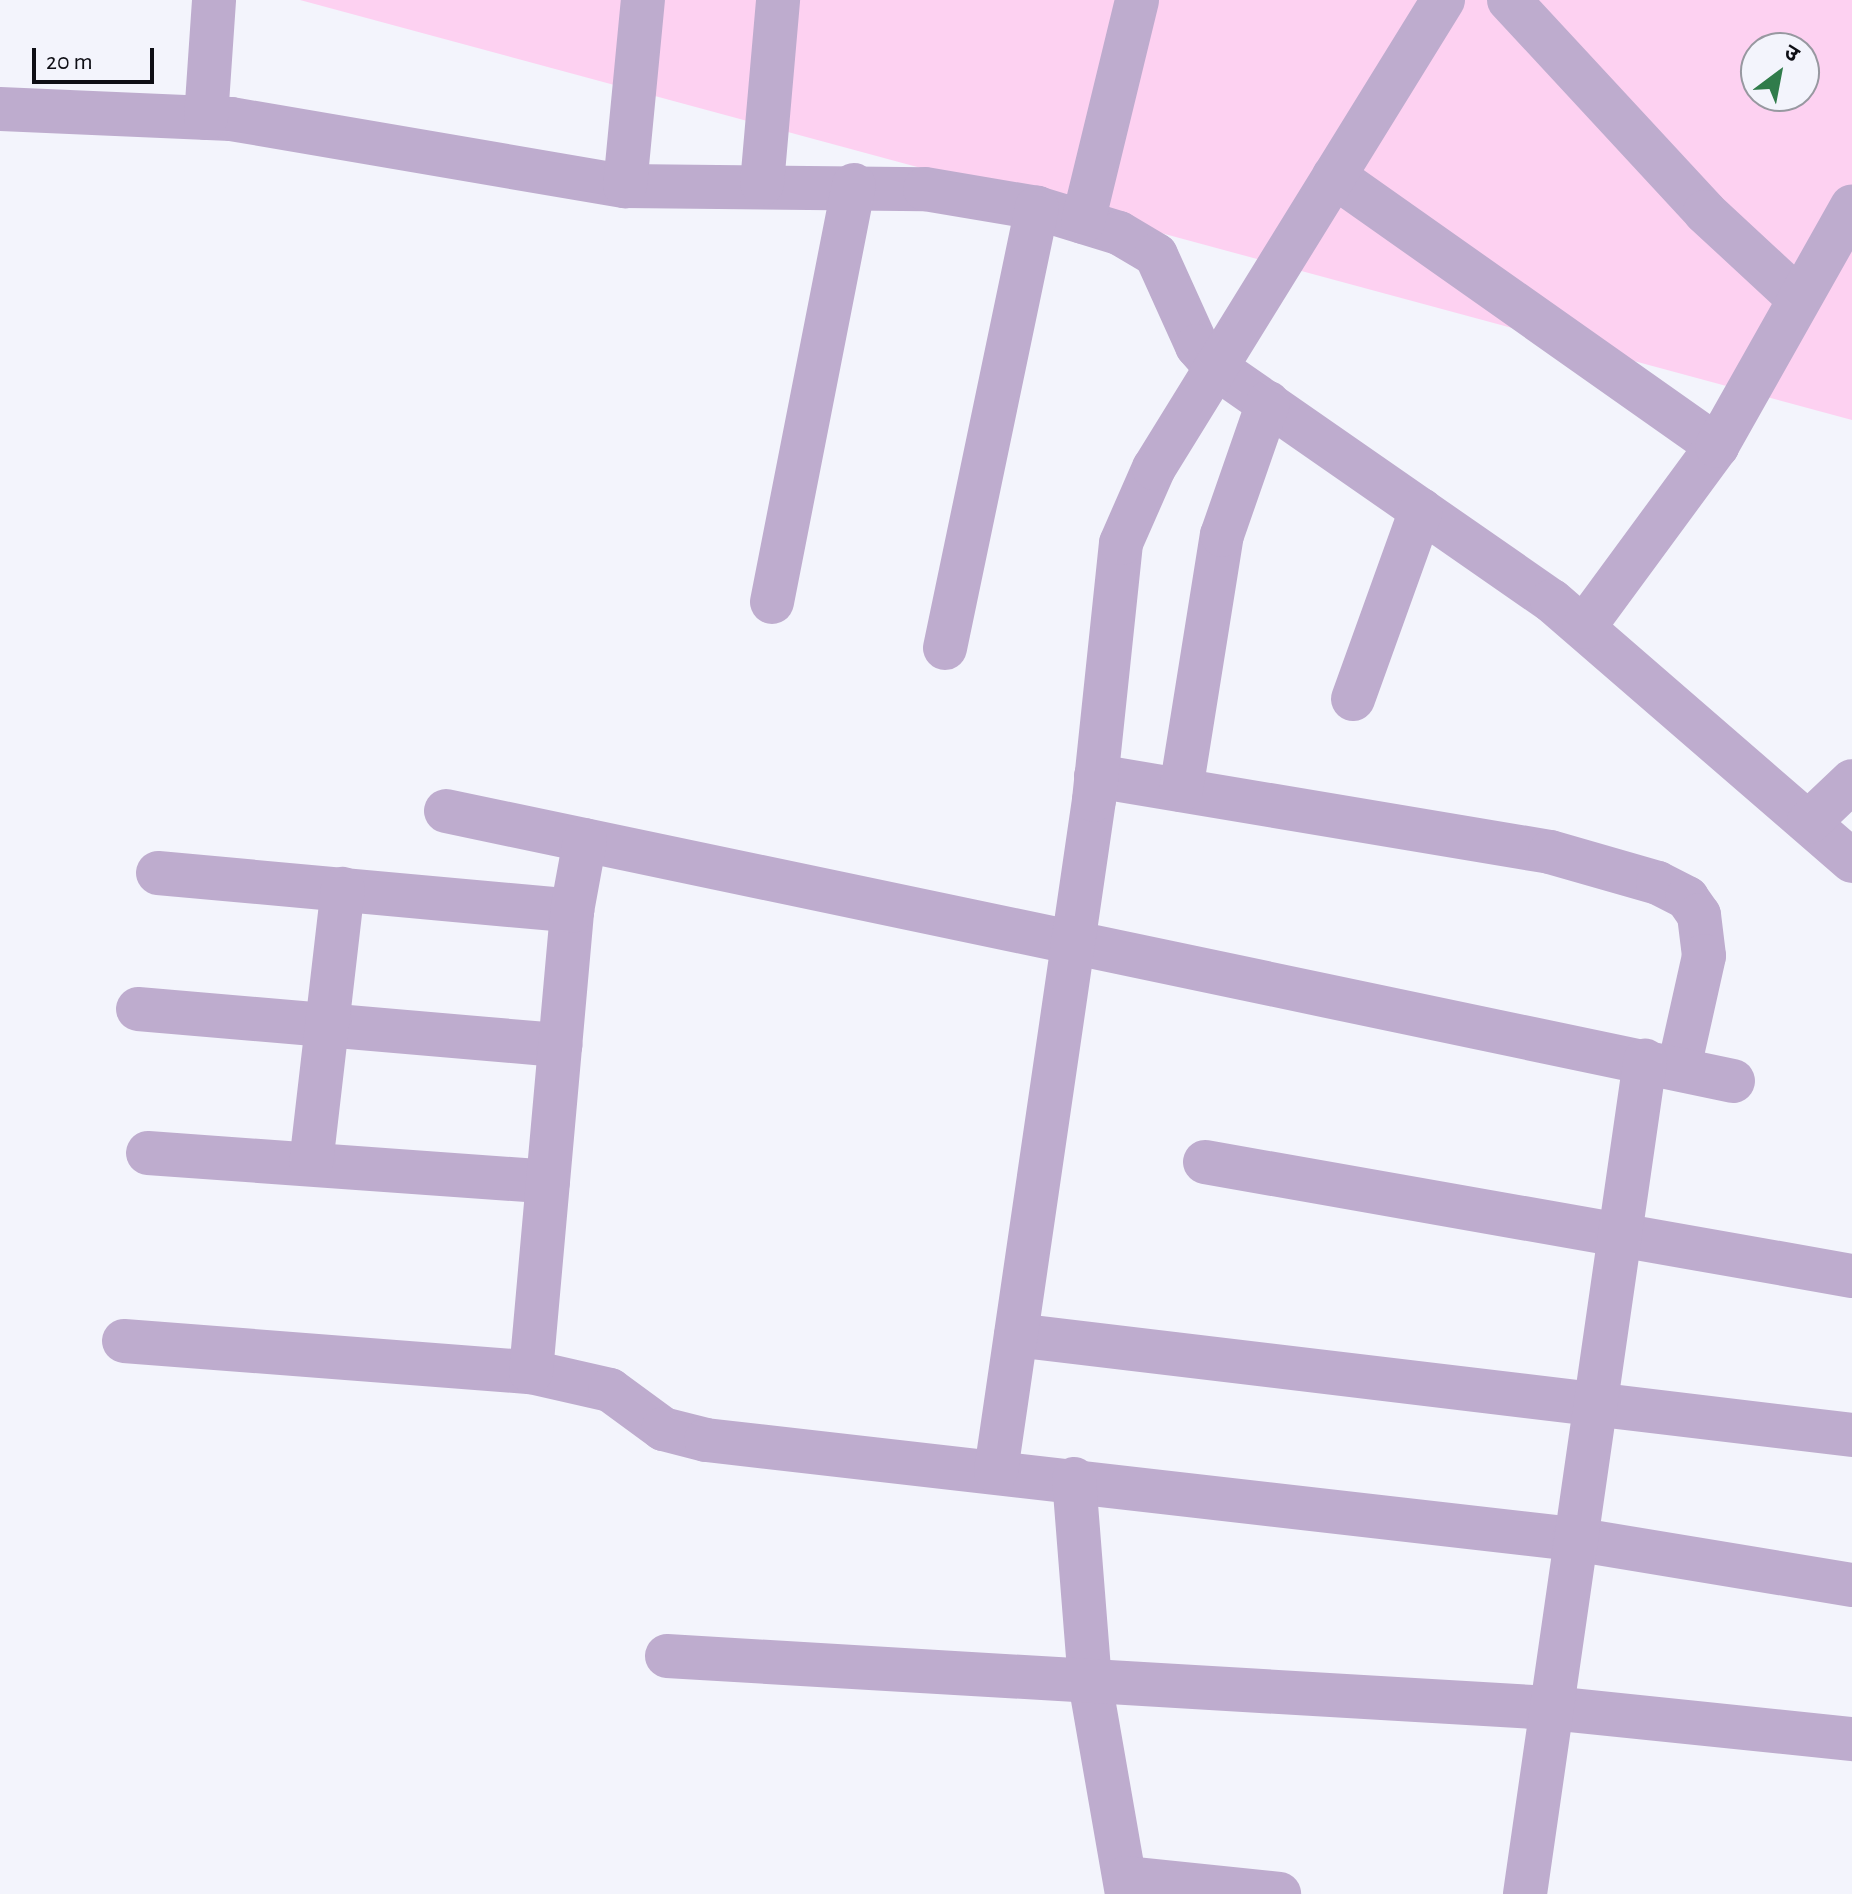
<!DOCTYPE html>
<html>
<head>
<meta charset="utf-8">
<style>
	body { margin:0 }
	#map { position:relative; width:1852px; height:1894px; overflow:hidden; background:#f3f4fc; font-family:"Alegreya Sans","Noto Sans Devanagari",sans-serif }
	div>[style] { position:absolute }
	.green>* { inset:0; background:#fdd1f1 }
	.minor>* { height:44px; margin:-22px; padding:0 22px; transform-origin:22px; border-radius:22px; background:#beacce }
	span { translate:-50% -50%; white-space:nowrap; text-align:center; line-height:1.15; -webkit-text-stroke:8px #f3f4fc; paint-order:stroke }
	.north { position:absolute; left:1740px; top:32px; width:80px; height:80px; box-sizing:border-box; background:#f3f4fc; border:2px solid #9798a0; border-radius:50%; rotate:32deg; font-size:22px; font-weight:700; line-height:32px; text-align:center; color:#0e0e15 }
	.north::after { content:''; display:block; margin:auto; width:28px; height:36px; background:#307c4b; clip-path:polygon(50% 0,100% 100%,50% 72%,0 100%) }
	.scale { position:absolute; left:32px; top:48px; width:122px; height:36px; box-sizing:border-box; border:4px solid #0e0e15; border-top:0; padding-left:10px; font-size:24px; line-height:28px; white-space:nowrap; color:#0e0e15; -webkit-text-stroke:6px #f3f4fc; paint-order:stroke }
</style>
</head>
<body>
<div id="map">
	<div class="green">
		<i style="clip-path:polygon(evenodd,300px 0,1852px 0,1852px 420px,300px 0,1756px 48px,1804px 48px,1804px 96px,1756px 96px,1756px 48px)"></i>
	</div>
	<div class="minor">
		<i style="left:1509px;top:0;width:289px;rotate:47.2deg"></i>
		<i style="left:1705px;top:212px;width:128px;rotate:42.8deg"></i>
		<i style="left:0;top:109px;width:231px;rotate:2.5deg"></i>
		<i style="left:231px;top:119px;width:400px;rotate:9.7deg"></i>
		<i style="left:625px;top:186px;width:300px;rotate:0.6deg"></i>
		<i style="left:925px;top:189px;width:114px;rotate:9.6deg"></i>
		<i style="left:1037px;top:208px;width:86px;rotate:17deg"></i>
		<i style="left:1119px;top:233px;width:43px;rotate:30.7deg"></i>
		<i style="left:1156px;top:255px;width:100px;rotate:65.7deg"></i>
		<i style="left:1197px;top:346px;width:28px;rotate:49deg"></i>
		<i style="left:1215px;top:367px;width:410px;rotate:34.8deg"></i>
		<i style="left:1552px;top:601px;width:397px;rotate:40.9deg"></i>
		<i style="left:206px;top:118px;width:118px;rotate:-86.1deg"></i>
		<i style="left:1334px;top:176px;width:469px;rotate:35.2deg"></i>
		<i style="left:762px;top:184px;width:185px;rotate:-85deg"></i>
		<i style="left:625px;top:186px;width:187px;rotate:-84.5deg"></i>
		<i style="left:1083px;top:222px;width:228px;rotate:-76.3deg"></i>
		<i style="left:772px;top:602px;width:425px;rotate:-78.9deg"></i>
		<i style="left:1584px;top:627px;width:225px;rotate:-53.7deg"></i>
		<i style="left:1717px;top:446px;width:275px;rotate:-60.6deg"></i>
		<i style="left:945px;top:648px;width:450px;rotate:-78.2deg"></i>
		<i style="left:1353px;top:699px;width:201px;rotate:-70.2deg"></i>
		<i style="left:1096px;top:776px;width:460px;rotate:9.5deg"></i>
		<i style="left:1550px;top:852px;width:112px;rotate:16deg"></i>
		<i style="left:1658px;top:883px;width:33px;rotate:27deg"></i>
		<i style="left:1687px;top:898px;width:21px;rotate:55deg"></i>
		<i style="left:1699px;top:915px;width:41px;rotate:83deg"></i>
		<i style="left:1704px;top:956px;width:115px;rotate:102.6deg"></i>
		<i style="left:1181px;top:790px;width:258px;rotate:-80.9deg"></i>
		<i style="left:1222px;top:535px;width:140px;rotate:-70.8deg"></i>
		<i style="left:446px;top:811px;width:1315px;rotate:11.85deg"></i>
		<i style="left:1809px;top:822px;width:59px;rotate:-43.6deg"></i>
		<i style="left:158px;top:873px;width:416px;rotate:5.2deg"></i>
		<i style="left:138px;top:1009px;width:424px;rotate:4.9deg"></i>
		<i style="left:148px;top:1153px;width:401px;rotate:4.1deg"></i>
		<i style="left:1205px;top:1162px;width:657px;rotate:9.99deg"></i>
		<i style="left:311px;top:1164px;width:277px;rotate:-83.4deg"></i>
		<i style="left:1016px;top:1335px;width:842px;rotate:6.82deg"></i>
		<i style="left:124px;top:1341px;width:408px;rotate:4.4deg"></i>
		<i style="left:531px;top:1372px;width:81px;rotate:12.8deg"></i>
		<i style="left:610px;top:1390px;width:66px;rotate:36.3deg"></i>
		<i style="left:663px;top:1429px;width:44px;rotate:14.3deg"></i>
		<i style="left:706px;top:1440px;width:874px;rotate:6.51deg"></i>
		<i style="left:1574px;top:1539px;width:282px;rotate:9.4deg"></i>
		<i style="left:531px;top:1372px;width:463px;rotate:-84.9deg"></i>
		<i style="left:572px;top:911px;width:72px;rotate:-79.6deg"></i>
		<i style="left:996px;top:1471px;width:678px;rotate:-81.69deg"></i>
		<i style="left:1094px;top:800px;width:258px;rotate:-84deg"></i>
		<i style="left:1121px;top:543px;width:82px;rotate:-66.3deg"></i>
		<i style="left:1154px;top:468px;width:550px;rotate:-58.3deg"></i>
		<i style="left:1074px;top:1479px;width:204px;rotate:85.5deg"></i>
		<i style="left:1090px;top:1682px;width:215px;rotate:80.1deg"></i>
		<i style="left:667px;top:1656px;width:886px;rotate:3.37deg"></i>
		<i style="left:1551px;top:1708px;width:303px;rotate:5.9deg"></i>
		<i style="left:1125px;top:1878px;width:155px;rotate:5.9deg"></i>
		<i style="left:1525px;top:1894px;width:842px;rotate:-81.8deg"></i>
	</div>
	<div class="north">उ</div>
	<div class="scale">20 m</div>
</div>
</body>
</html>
